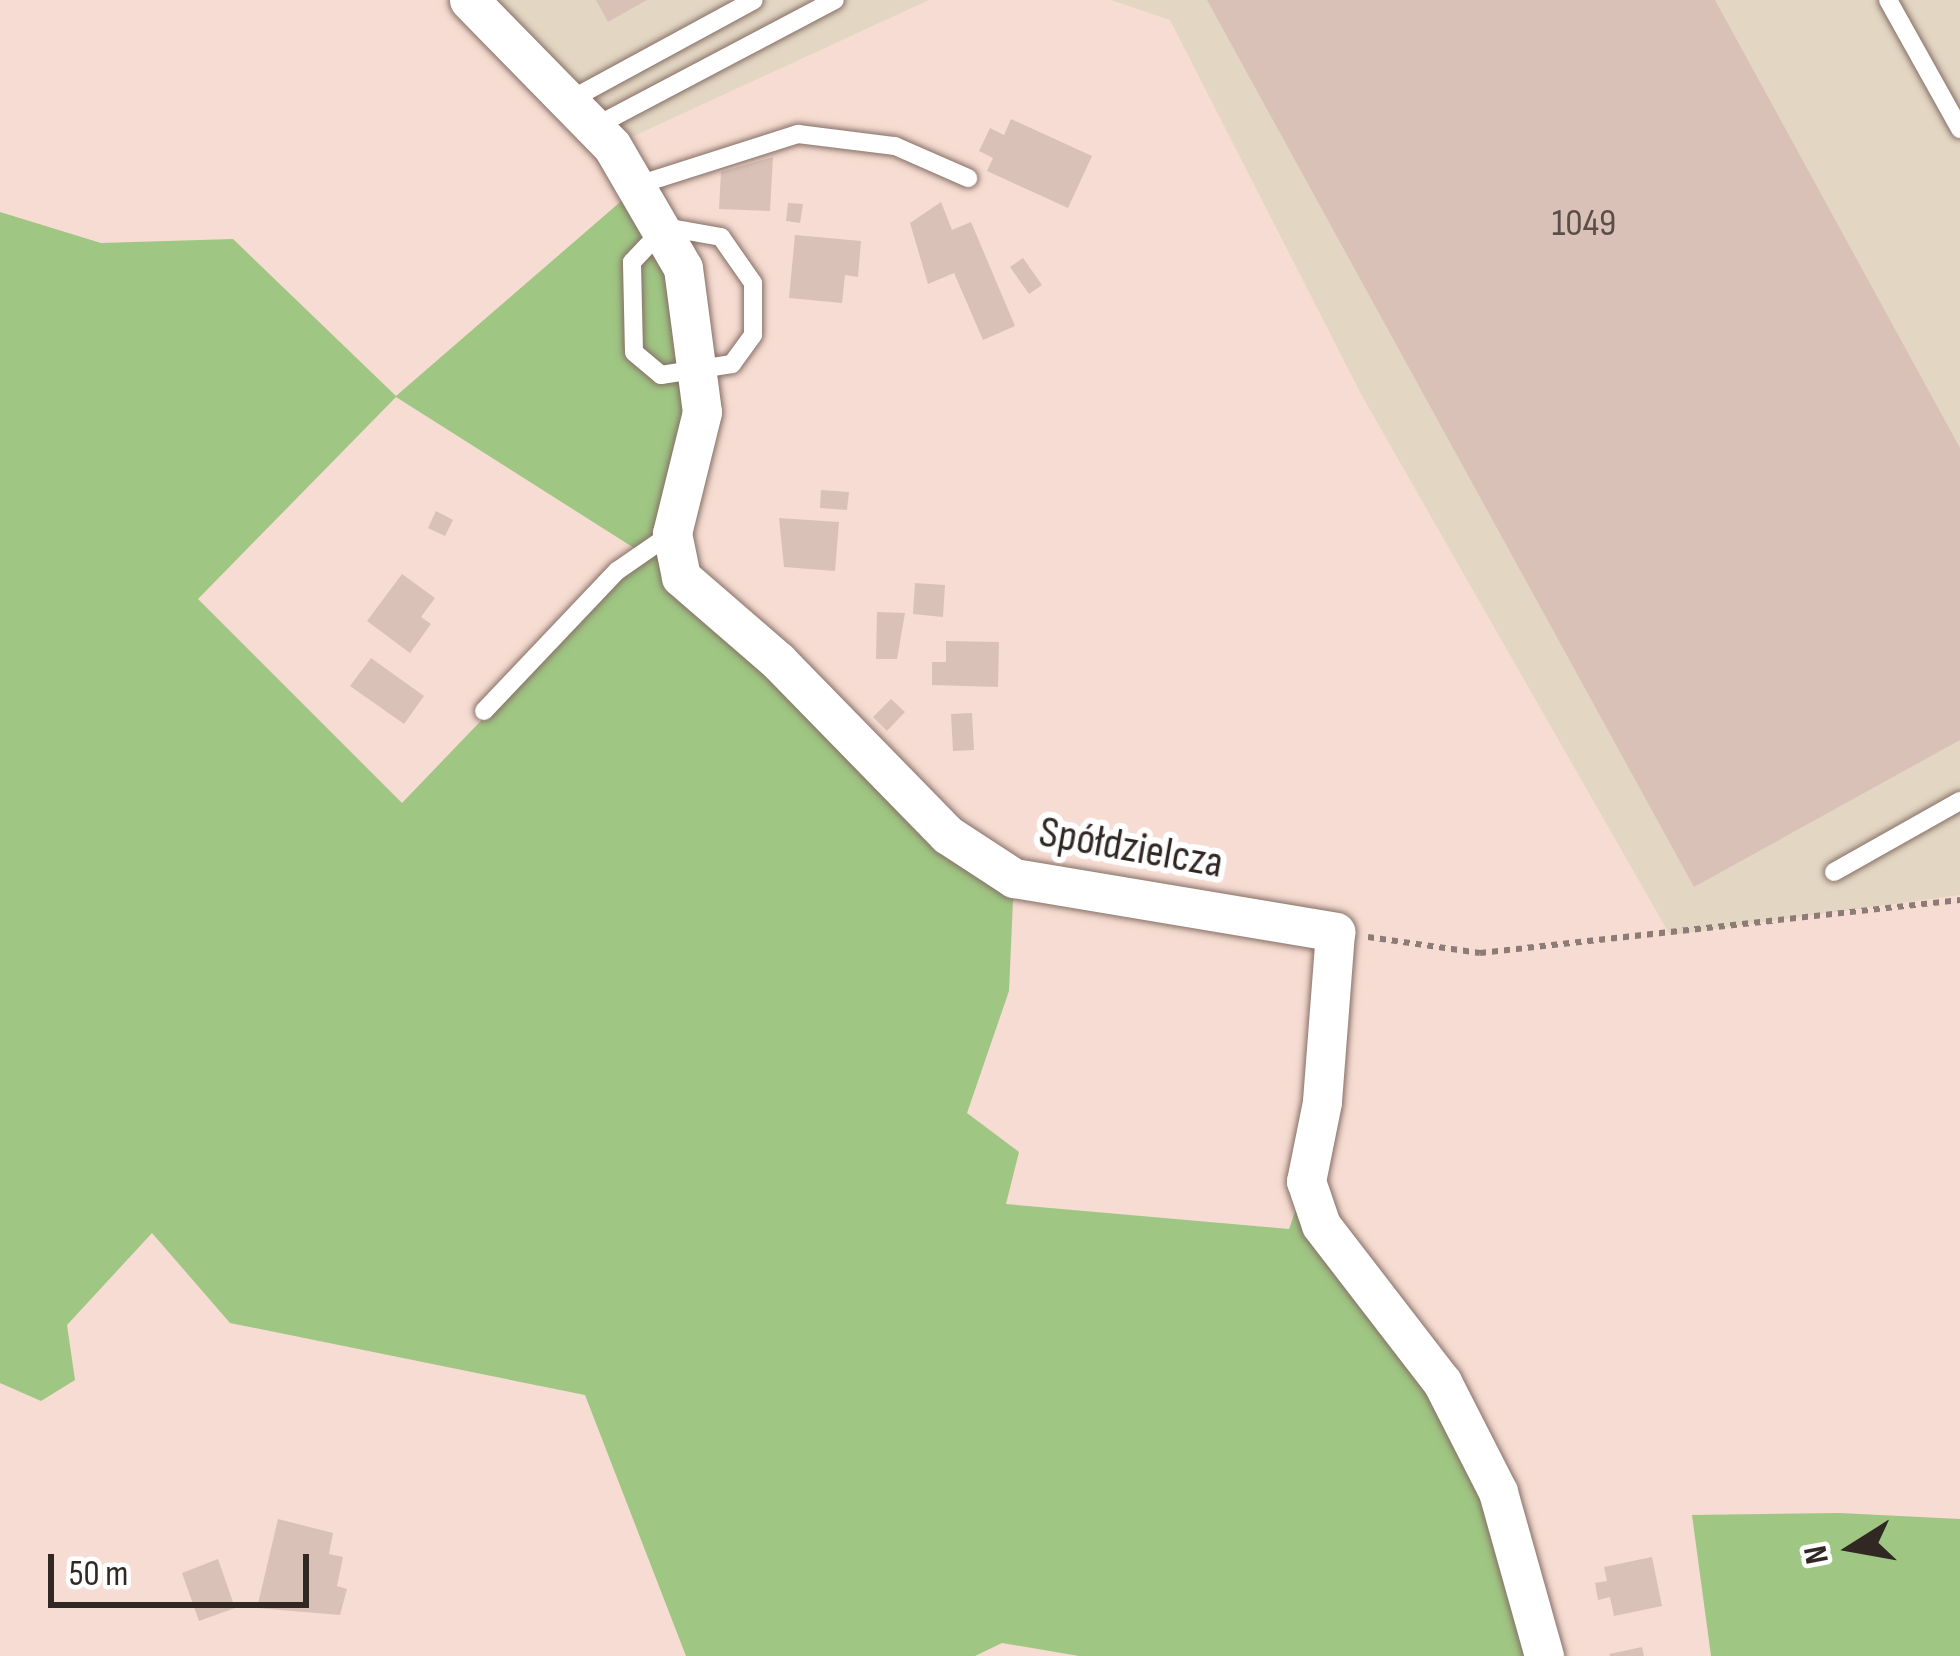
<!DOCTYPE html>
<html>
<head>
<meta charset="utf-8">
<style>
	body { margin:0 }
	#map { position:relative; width:1960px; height:1656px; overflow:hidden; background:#f6dcd2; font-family:"Sofia Sans Condensed",sans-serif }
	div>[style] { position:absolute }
	.industrial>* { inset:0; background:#e3d7c3 }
	.green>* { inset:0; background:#9fc683 }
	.building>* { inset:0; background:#dac1b7 }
	.path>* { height:6px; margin-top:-3px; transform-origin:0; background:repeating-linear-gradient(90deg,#8c7c75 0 6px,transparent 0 12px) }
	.roads { filter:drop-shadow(0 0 3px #866f66) drop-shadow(0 0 3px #866f66) }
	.lane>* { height:18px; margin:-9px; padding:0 9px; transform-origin:9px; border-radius:9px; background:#fff }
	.street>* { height:39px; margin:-19.5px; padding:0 19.5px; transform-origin:19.5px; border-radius:19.5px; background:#fff }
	span { translate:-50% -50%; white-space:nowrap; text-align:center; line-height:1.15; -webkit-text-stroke:12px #fff; paint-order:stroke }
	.number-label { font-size:39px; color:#5b4e49 }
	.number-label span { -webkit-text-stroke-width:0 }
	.street-label { font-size:45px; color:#312824 }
	.north { position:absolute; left:1792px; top:1488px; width:120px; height:120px; -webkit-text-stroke:9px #fff; paint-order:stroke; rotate:259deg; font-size:33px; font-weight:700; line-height:48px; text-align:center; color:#312824 }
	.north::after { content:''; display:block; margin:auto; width:42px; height:54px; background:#312824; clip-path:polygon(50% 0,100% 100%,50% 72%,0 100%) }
	.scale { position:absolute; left:48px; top:1554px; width:261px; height:54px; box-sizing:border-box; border:6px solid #312824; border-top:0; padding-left:15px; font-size:36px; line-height:42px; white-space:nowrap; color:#312824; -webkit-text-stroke:9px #fff; paint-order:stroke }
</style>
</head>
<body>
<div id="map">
	<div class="industrial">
		<i style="clip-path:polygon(469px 0,929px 0,612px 146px)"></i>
		<i style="clip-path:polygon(1111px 0,1960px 0,1960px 895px,1670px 935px,1361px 394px,1170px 20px)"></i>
	</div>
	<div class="green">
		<i style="clip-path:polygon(evenodd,641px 184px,698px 372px,681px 576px,1014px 878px,1009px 991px,967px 1113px,1019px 1152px,1006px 1204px,1289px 1229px,1306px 1181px,1442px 1382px,1544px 1656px,1079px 1656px,1002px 1643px,975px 1656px,686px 1656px,585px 1395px,230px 1323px,152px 1233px,67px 1325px,75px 1380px,41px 1401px,0 1383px,0 212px,101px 243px,233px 239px,396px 396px,641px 184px,396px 397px,642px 553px,402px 803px,198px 599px,396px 397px)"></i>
		<i style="clip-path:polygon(1839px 1513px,1960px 1519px,1960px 1656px,1711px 1656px,1692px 1515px)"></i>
	</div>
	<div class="building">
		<i style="clip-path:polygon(596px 0,647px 0,608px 22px)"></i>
		<i style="clip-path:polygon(1207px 0,1715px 0,1960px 448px,1960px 740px,1694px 887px)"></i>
		<i style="clip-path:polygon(1011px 119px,1092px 156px,1068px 208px,987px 171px,993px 158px,979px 151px,990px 128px,1004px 135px)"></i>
		<i style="clip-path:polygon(773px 157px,770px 211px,719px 209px,721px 172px)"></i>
		<i style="clip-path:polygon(941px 202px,952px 230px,971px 222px,1015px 326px,983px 340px,954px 273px,928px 284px,910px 223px)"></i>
		<i style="clip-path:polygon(788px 203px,803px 204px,800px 223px,786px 221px)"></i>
		<i style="clip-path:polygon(795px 235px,861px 241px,858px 277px,845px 275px,842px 303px,789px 298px)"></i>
		<i style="clip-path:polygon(1023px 258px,1042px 285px,1029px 294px,1010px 267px)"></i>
		<i style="clip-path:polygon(821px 490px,849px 492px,847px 510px,820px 508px)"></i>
		<i style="clip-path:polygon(436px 511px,453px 520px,445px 536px,428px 528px)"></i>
		<i style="clip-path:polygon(779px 518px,839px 522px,835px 571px,784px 567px)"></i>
		<i style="clip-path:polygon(402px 574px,435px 598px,421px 617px,431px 624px,410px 653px,367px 621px)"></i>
		<i style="clip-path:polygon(915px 583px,945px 585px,943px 617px,913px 614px)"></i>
		<i style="clip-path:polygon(877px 612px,905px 613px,897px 659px,876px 659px)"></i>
		<i style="clip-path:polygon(946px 641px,999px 642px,998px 687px,932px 685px,932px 662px,946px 662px)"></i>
		<i style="clip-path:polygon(371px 658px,424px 696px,404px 724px,350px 686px)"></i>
		<i style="clip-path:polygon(891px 699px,905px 712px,887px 731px,873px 717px)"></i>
		<i style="clip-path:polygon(972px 713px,974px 750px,953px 751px,951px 714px)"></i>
		<i style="clip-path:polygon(278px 1519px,333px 1533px,329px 1554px,343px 1557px,337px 1586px,347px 1589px,340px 1615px,257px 1608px)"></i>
		<i style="clip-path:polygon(1652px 1557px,1662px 1606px,1614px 1616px,1610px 1597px,1598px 1600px,1595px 1583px,1607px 1581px,1604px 1567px)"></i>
		<i style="clip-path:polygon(218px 1559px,235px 1608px,199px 1621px,182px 1573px)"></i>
		<i style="clip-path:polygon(1642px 1647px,1644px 1656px,1610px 1656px,1609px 1654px)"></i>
	</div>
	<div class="path">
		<i style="left:1368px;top:937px;width:113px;rotate:8.1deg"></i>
		<i style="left:1480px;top:953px;width:483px;rotate:-6.3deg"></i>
	</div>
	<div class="roads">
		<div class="lane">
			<i style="left:1888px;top:0;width:148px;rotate:60.8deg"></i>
			<i style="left:570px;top:100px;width:209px;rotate:-28.5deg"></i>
			<i style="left:596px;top:126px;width:270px;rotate:-27.8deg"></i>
			<i style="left:641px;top:184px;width:165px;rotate:-17.7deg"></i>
			<i style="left:798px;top:134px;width:98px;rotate:7.1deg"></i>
			<i style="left:895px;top:146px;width:80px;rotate:23.7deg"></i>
			<i style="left:665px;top:227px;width:57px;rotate:10.1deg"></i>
			<i style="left:721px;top:237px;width:56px;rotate:55.2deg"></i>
			<i style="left:753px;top:283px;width:52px;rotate:90deg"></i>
			<i style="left:753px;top:335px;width:36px;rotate:126deg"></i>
			<i style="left:732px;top:364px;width:72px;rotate:171.2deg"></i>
			<i style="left:661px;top:375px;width:35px;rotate:-140deg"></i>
			<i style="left:634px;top:352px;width:90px;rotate:-91.3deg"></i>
			<i style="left:632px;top:262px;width:48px;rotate:-46.7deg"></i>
			<i style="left:484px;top:711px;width:193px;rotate:-46.5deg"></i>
			<i style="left:617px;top:571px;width:67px;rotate:-34.6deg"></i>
			<i style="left:1834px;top:872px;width:145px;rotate:-29.4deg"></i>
		</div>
		<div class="street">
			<i style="left:469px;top:0;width:204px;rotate:45.6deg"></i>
			<i style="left:612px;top:146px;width:141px;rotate:59.8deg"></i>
			<i style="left:683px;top:268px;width:145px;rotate:82.5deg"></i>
			<i style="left:702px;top:412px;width:125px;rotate:103.9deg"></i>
			<i style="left:672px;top:533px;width:45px;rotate:78.4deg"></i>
			<i style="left:681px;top:577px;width:128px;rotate:40.9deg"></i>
			<i style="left:778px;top:661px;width:243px;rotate:45.7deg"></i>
			<i style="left:948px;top:835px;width:79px;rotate:33.1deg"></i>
			<i style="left:1014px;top:878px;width:326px;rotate:9.5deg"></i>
			<i style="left:1335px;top:932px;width:170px;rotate:94.4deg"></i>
			<i style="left:1322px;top:1102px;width:81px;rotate:101.4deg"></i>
			<i style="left:1306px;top:1181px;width:46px;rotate:71.2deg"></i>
			<i style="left:1321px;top:1225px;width:198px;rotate:52.4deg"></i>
			<i style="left:1442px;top:1382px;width:123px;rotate:63deg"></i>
			<i style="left:1498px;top:1492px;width:170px;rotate:74.3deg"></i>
		</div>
	</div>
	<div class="number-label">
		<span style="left:1584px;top:224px">1049</span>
	</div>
	<div class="street-label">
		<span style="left:1131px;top:848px;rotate:10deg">Spółdzielcza</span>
	</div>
	<div class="north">N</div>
	<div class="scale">50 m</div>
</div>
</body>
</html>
